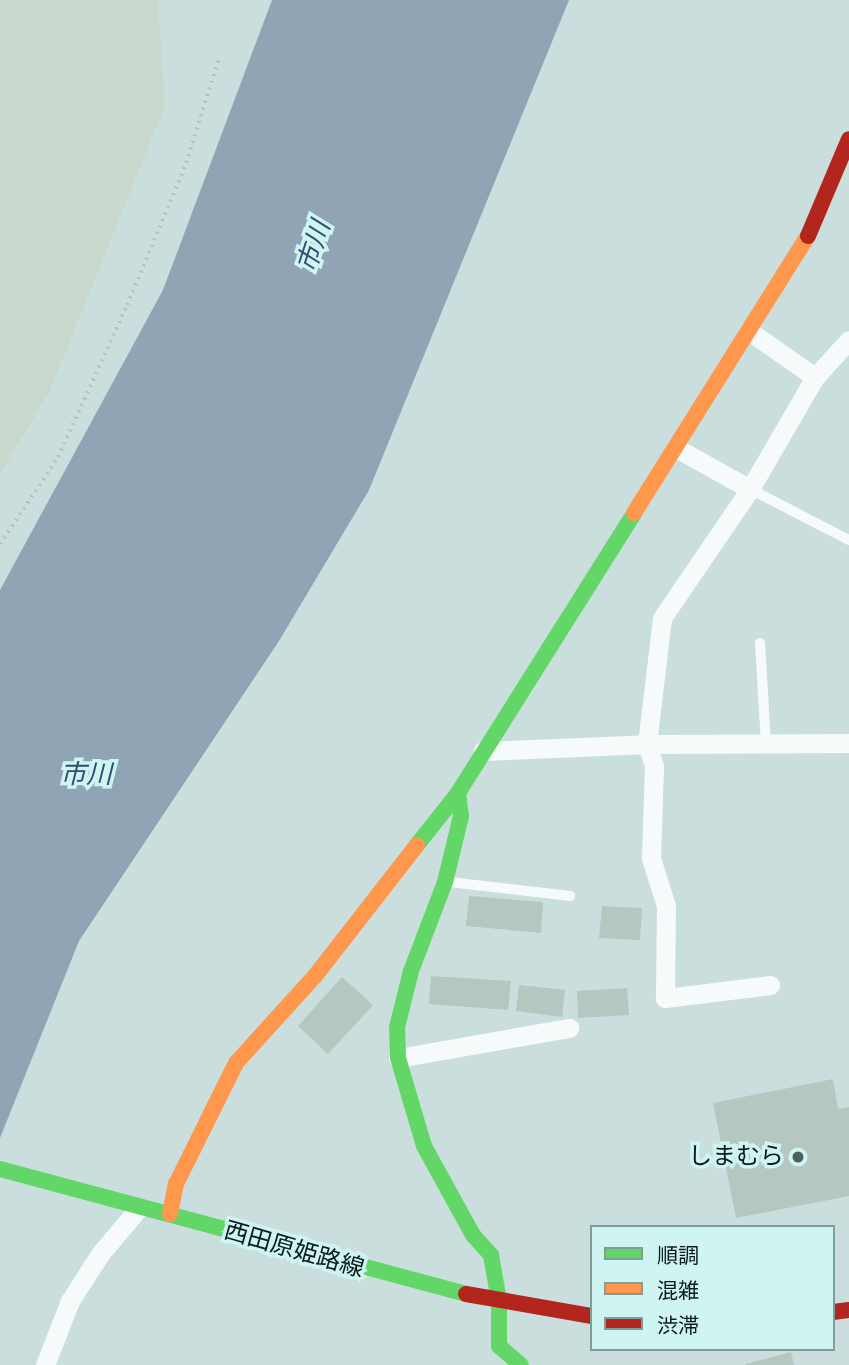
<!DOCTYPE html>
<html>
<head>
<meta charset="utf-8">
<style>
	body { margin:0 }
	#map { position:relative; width:849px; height:1365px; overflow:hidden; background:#cadfdd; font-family:Signika,"Noto Sans JP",sans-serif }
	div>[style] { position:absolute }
	.green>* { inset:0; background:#c9d8cc }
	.water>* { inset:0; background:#91a4b6 }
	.building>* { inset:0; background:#b6c6c1 }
	.path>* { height:3.5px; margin-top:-1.75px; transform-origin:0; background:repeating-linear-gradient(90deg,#b9c0c0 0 2px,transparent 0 7px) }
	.lane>* { height:10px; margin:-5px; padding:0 5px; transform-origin:5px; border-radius:5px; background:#f7fafa }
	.street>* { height:19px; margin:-9.5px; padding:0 9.5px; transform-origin:9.5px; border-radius:9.5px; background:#f7fafa }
	.fast>* { height:16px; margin:-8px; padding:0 8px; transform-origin:8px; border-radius:8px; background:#63d668 }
	.slow>* { height:16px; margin:-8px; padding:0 8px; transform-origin:8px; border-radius:8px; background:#ff974d }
	.jam>* { height:16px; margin:-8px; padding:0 8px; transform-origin:8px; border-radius:8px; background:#b3261e }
	.dots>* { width:19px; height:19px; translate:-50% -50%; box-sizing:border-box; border:4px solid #cef5f2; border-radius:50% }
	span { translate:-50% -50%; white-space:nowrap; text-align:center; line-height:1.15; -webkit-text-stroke:7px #cef5f2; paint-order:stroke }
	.poi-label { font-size:24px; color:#0c1a1a }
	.right { translate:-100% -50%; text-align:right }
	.street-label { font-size:24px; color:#0c1a1a }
	.water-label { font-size:26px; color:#2f4e75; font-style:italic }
	.legend { position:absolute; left:590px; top:1225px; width:245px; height:126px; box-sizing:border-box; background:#cef5f2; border:2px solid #809d9c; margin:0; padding:9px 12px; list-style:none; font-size:21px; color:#0c1a1a }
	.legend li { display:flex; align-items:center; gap:14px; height:35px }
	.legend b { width:35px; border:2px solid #809d9c }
</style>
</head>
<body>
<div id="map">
	<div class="green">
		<i style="clip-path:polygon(0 0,158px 0,165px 106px,49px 393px,0 474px)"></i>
	</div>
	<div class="water">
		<i style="clip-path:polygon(272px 0,569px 0,369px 490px,279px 641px,79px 941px,0 1138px,0 590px,163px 290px)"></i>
	</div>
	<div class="building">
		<i style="clip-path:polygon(469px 896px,543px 902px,541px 933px,466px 926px)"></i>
		<i style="clip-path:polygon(602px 906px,642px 908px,640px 940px,599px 938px)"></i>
		<i style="clip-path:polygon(431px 976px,511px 981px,508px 1010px,429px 1004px)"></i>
		<i style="clip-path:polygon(342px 977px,373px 1005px,328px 1054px,298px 1026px)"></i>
		<i style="clip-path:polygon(519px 985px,565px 990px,562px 1017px,516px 1011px)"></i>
		<i style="clip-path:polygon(627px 988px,629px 1015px,578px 1018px,577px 991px)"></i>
		<i style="clip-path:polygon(833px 1079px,838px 1109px,849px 1107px,849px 1196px,736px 1218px,713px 1103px)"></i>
		<i style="clip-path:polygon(791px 1352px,794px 1365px,746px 1365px,746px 1364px)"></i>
	</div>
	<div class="path">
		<i style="left:0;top:544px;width:105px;rotate:-56.3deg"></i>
		<i style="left:58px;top:457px;width:167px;rotate:-65.6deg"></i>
		<i style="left:127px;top:305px;width:154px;rotate:-67.4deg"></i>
		<i style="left:186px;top:163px;width:107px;rotate:-72.6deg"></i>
	</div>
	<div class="lane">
		<i style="left:750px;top:489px;width:111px;rotate:27.3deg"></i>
		<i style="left:760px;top:643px;width:101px;rotate:86.6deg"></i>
		<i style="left:449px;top:882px;width:122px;rotate:6.6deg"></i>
	</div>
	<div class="street">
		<i style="left:749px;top:331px;width:80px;rotate:34.9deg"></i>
		<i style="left:678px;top:449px;width:82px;rotate:29.1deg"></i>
		<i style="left:483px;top:751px;width:164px;rotate:-2.4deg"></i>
		<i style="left:647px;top:744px;width:202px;rotate:-0.3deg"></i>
		<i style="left:770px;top:985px;width:106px;rotate:172.9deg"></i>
		<i style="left:665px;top:998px;width:92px;rotate:-89.4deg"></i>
		<i style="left:666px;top:906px;width:50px;rotate:-107.4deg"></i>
		<i style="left:651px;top:858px;width:92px;rotate:-88.1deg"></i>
		<i style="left:654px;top:766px;width:23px;rotate:-108deg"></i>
		<i style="left:647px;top:744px;width:127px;rotate:-83.2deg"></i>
		<i style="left:662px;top:618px;width:156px;rotate:-55.7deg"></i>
		<i style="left:750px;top:489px;width:129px;rotate:-59.9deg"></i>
		<i style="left:815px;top:377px;width:50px;rotate:-47.4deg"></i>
		<i style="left:398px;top:1058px;width:174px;rotate:-10deg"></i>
		<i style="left:45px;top:1365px;width:69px;rotate:-68.7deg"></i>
		<i style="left:70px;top:1301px;width:56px;rotate:-57.4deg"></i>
		<i style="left:100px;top:1254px;width:59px;rotate:-49.8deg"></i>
	</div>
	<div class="fast">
		<i style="left:458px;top:793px;width:23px;rotate:83deg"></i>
		<i style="left:461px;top:816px;width:68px;rotate:103.6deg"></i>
		<i style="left:445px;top:882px;width:95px;rotate:110.9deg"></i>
		<i style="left:411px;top:971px;width:58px;rotate:104deg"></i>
		<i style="left:397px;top:1027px;width:31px;rotate:88deg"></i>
		<i style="left:398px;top:1058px;width:92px;rotate:73.5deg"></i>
		<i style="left:424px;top:1146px;width:102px;rotate:61.2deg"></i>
		<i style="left:473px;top:1235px;width:27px;rotate:48deg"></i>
		<i style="left:491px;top:1255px;width:47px;rotate:80.1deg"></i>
		<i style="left:499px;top:1301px;width:45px;rotate:90deg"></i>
		<i style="left:499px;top:1346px;width:29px;rotate:41deg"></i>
		<i style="left:417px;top:845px;width:66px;rotate:-51.7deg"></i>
		<i style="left:458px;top:793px;width:331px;rotate:-57.8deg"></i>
		<i style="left:0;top:1169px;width:482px;rotate:15deg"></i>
	</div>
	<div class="slow">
		<i style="left:634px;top:513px;width:327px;rotate:-57.9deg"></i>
		<i style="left:170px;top:1214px;width:31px;rotate:-79deg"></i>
		<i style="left:176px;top:1184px;width:135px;rotate:-63.6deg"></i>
		<i style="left:236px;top:1063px;width:118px;rotate:-47.8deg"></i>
		<i style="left:315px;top:976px;width:166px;rotate:-52.1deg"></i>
	</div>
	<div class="jam">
		<i style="left:808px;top:236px;width:105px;rotate:-67.1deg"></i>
		<i style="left:466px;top:1294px;width:128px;rotate:9.9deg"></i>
		<i style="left:833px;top:1312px;width:16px;rotate:-7deg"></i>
	</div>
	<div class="dots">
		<i style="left:798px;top:1157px;background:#4e5f5e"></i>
	</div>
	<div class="poi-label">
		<span class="right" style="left:784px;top:1157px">しまむら</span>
	</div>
	<div class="street-label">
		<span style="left:294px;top:1250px;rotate:16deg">西田原姫路線</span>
	</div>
	<div class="water-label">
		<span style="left:315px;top:247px;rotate:-72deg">市川</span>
		<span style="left:86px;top:776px">市川</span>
	</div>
	<ul class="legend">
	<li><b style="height:9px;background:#63d668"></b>順調</li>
	<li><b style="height:9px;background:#ff974d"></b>混雑</li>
	<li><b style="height:9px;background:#b3261e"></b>渋滞</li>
	</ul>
</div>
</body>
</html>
